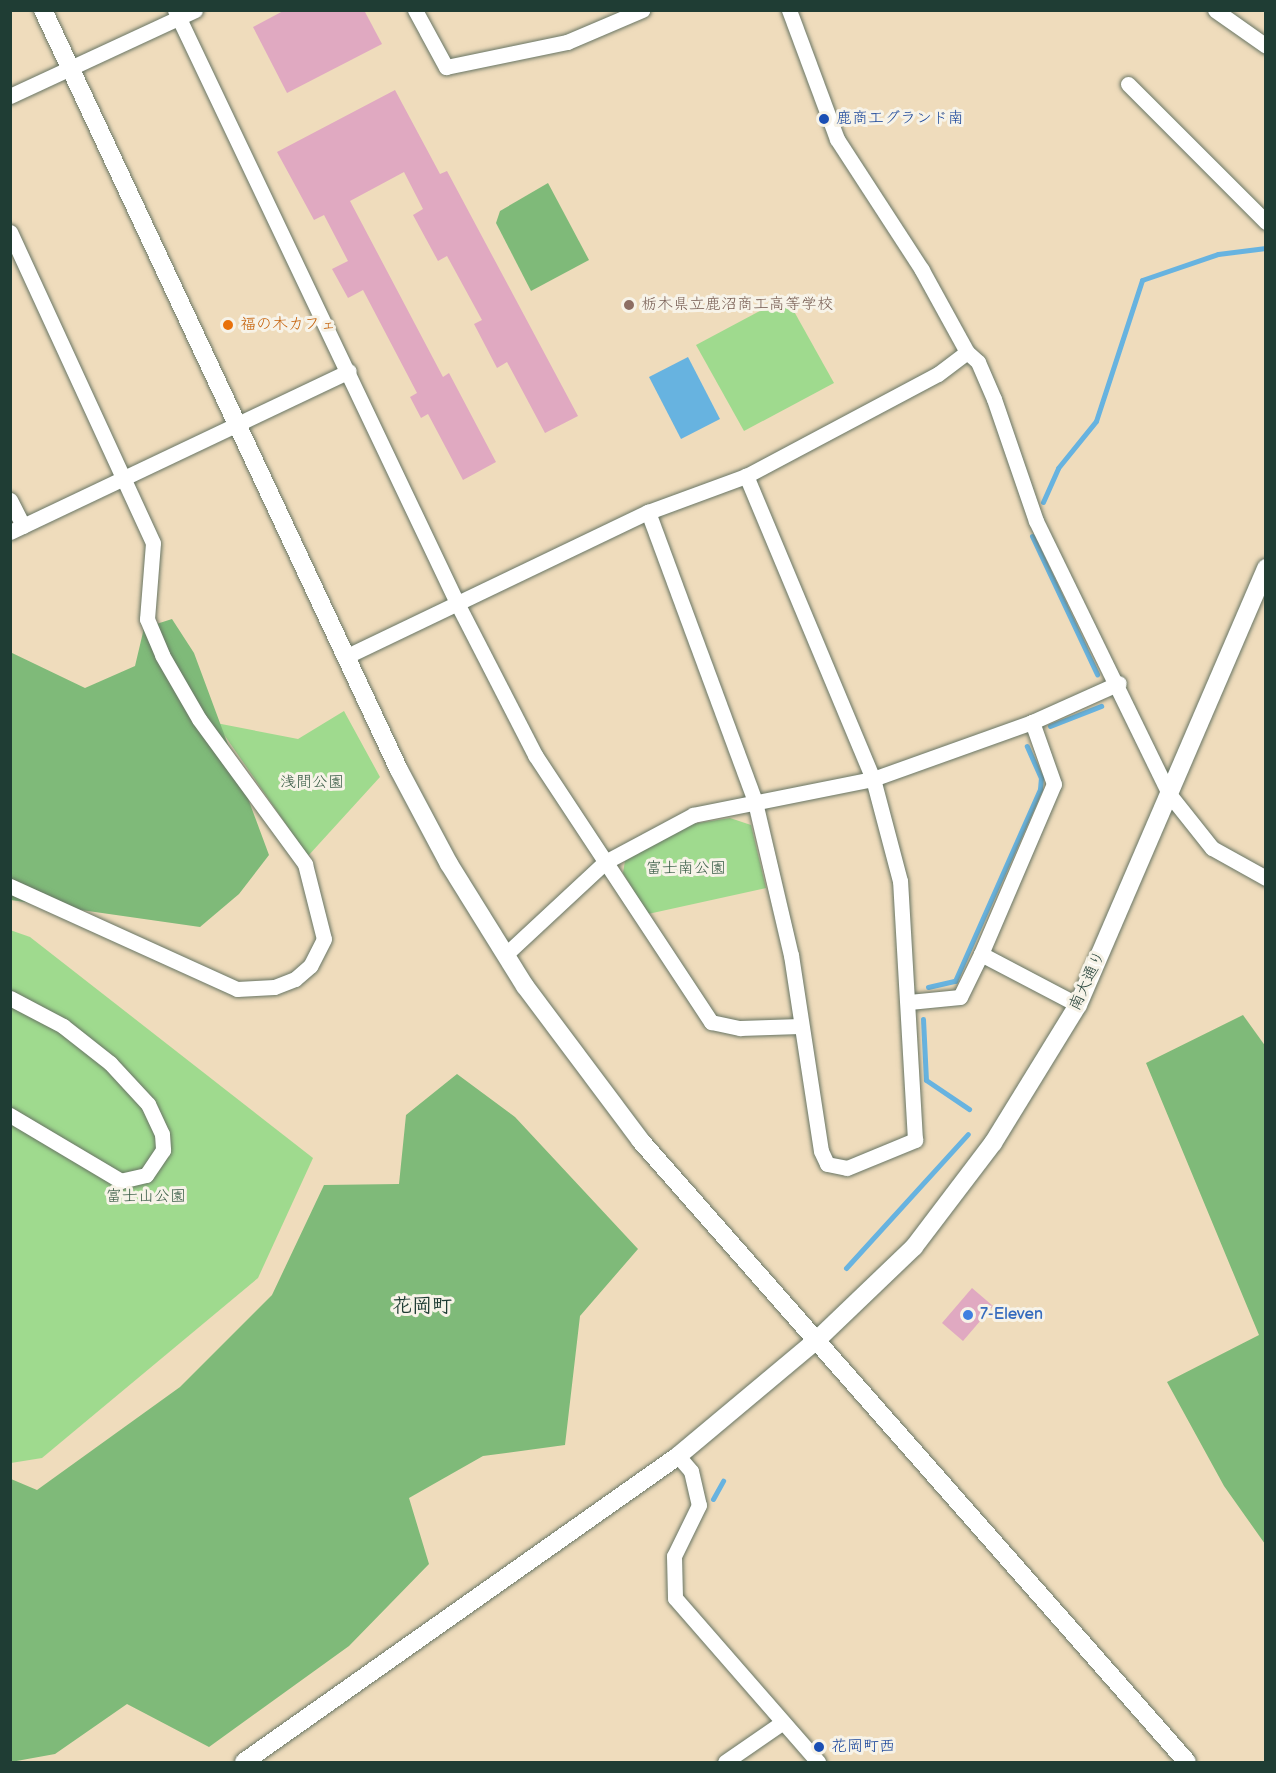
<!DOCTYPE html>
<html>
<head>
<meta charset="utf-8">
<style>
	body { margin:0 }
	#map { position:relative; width:1276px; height:1773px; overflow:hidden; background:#efdcbc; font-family:"Balsamiq Sans","Klee One",sans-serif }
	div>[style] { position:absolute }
	.green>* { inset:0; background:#9fda8e }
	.forest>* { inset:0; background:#7fba79 }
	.water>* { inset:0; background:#67b3e0 }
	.stream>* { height:5px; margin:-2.5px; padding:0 2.5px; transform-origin:2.5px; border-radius:2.5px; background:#67b3e0 }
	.building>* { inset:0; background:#e0a9c1 }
	.roads { filter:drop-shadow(0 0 2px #687564) drop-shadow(0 0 2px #687564) }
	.minor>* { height:15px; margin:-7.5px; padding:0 7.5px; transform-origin:7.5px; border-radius:7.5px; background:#fff }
	.tertiary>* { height:18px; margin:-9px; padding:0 9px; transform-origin:9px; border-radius:9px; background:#fff }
	.dots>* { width:16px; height:16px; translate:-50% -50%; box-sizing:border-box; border:3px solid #f7f3e8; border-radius:50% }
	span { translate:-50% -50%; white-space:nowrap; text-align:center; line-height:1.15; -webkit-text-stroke:6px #f7f3e8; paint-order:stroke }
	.transit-label { font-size:16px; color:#164399 }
	.left { translate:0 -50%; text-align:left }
	.education-label { font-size:16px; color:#785e54 }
	.food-label { font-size:16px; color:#c56008 }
	.park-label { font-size:16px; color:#395c46 }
	.street-label { font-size:16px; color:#1f3d34 }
	.shop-label { font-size:16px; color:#366cbe }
	.quarter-label { font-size:20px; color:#1f3d34; font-weight:700 }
	.frame { position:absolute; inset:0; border:12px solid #1f3d34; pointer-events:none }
</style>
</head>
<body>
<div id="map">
	<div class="green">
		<i style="clip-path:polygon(786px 297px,834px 383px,744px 431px,696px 345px)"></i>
		<i style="clip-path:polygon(344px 711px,380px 777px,308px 856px,216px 723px,298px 739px)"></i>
		<i style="clip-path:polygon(730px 818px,751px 825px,766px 888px,648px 914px,623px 873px,625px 861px,686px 825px)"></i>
		<i style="clip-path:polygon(10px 930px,30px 937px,313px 1158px,258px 1278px,42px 1458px,11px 1463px)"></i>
	</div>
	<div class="forest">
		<i style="clip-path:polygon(548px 183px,589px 260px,531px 291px,496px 223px,500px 211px)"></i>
		<i style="clip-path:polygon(172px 619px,194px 653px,269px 855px,239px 894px,200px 927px,11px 900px,10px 652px,85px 688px,135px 666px,144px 628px)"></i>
		<i style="clip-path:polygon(1243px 1015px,1266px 1047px,1265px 1544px,1224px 1486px,1167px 1382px,1259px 1335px,1146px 1063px)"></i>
		<i style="clip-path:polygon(457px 1074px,515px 1117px,638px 1249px,580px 1316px,565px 1445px,483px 1456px,409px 1498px,429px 1564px,349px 1646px,209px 1747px,127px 1704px,55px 1754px,11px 1762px,11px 1479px,37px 1490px,180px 1387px,272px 1295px,324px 1185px,399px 1184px,406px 1115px)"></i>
	</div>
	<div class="water">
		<i style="clip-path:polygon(688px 357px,720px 419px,681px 439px,649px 377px)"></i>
	</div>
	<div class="stream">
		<i style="left:1043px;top:502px;width:37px;rotate:-66deg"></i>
		<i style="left:1058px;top:468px;width:60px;rotate:-51deg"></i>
		<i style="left:1096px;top:421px;width:148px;rotate:-71.9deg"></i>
		<i style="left:1142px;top:280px;width:80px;rotate:-18.9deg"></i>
		<i style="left:1218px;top:254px;width:48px;rotate:-7.1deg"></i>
		<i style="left:1032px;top:536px;width:153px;rotate:64.8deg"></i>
		<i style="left:1050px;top:726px;width:55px;rotate:-21.4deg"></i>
		<i style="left:928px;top:987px;width:28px;rotate:-13deg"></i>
		<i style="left:955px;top:981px;width:210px;rotate:-66.1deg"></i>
		<i style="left:1040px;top:789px;width:11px;rotate:-85deg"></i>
		<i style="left:1041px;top:778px;width:35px;rotate:-114deg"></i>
		<i style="left:923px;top:1019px;width:61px;rotate:87.2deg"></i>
		<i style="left:926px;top:1080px;width:52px;rotate:34deg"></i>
		<i style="left:846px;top:1268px;width:181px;rotate:-47.7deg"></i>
		<i style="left:713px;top:1499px;width:21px;rotate:-61deg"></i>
	</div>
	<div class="building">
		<i style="clip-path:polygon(285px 10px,364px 10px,382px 44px,287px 93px,253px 27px)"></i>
		<i style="clip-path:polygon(395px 90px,440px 174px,447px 171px,578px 416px,545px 433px,507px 362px,497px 368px,474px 324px,482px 320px,447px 256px,438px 261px,413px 215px,423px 209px,404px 172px,350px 201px,443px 377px,449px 373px,496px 462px,463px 480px,428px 414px,421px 418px,410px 397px,417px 393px,363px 290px,348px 298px,332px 269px,348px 261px,324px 215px,314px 220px,277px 152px)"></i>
		<i style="clip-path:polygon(972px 1288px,993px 1306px,963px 1341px,942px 1323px)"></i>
	</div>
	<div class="roads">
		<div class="minor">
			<i style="left:175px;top:10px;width:659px;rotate:64.56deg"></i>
			<i style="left:458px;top:605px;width:169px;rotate:62.8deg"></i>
			<i style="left:535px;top:755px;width:320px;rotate:56.6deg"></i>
			<i style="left:711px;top:1022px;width:30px;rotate:12deg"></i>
			<i style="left:740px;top:1028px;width:60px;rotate:-1.9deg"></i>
			<i style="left:415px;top:10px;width:65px;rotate:61.5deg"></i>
			<i style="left:446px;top:67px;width:124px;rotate:-11.7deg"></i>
			<i style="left:567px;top:42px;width:82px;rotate:-23.1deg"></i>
			<i style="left:1215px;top:10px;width:62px;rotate:35.2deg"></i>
			<i style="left:1128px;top:84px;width:195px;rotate:45deg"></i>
			<i style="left:10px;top:96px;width:204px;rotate:-24.9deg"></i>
			<i style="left:10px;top:232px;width:342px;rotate:65.3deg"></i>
			<i style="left:153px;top:543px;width:76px;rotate:94.5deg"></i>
			<i style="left:147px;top:619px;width:39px;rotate:67deg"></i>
			<i style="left:162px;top:655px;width:74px;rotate:60deg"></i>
			<i style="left:199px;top:719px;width:180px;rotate:53.8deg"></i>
			<i style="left:305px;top:864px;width:77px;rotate:75.8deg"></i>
			<i style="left:324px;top:939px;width:30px;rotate:117deg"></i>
			<i style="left:310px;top:966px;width:20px;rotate:139deg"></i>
			<i style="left:295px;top:979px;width:22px;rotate:159deg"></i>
			<i style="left:274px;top:987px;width:37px;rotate:177deg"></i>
			<i style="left:237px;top:989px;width:249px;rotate:-155.6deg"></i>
			<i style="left:967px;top:352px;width:15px;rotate:42deg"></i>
			<i style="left:978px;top:362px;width:40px;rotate:66.6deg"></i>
			<i style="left:994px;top:399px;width:129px;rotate:71deg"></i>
			<i style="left:1036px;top:521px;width:304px;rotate:64deg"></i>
			<i style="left:1169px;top:794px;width:69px;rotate:51.5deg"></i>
			<i style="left:1212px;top:848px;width:62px;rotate:29.1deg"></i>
			<i style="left:10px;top:500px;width:29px;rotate:63deg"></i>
			<i style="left:648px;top:512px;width:309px;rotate:69.7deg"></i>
			<i style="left:755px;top:802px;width:157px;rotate:76.8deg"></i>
			<i style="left:791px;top:955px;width:198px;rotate:81.3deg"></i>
			<i style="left:821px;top:1151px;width:14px;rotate:65deg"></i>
			<i style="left:827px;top:1164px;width:20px;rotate:11deg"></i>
			<i style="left:847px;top:1168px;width:74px;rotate:-22.4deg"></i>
			<i style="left:915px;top:1140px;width:259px;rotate:-93.3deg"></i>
			<i style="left:900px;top:881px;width:106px;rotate:-104.8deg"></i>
			<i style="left:873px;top:779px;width:329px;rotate:-112.7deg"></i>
			<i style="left:10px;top:532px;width:375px;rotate:-25.4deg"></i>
			<i style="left:345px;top:657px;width:336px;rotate:-25.6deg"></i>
			<i style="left:648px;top:512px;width:104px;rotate:-20.2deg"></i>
			<i style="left:746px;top:476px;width:217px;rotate:-28deg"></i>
			<i style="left:938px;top:374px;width:36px;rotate:-37deg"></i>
			<i style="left:967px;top:352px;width:94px;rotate:-118.8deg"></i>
			<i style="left:922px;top:270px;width:156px;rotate:-123deg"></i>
			<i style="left:837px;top:139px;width:138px;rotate:-110.4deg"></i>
			<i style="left:981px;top:954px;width:110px;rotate:27.7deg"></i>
			<i style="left:505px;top:955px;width:137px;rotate:-42.9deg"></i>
			<i style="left:605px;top:862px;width:100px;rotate:-28.1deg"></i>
			<i style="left:693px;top:815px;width:184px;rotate:-11.3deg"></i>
			<i style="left:873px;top:779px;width:169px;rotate:-19.7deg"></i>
			<i style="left:1032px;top:722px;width:95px;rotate:-24.1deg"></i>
			<i style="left:10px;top:998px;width:60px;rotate:27.8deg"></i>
			<i style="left:63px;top:1026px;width:60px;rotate:38.2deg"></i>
			<i style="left:110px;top:1063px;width:56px;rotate:47.2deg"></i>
			<i style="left:148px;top:1104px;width:33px;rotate:65deg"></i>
			<i style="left:162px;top:1134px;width:16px;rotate:86deg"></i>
			<i style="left:163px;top:1150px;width:30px;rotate:124deg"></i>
			<i style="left:146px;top:1175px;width:26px;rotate:167deg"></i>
			<i style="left:121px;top:1181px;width:129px;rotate:-149.3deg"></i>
			<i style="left:909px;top:1002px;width:51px;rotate:-5.6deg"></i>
			<i style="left:960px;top:997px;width:48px;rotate:-64deg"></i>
			<i style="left:981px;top:954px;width:185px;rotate:-66.8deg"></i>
			<i style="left:1054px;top:784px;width:66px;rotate:-109.5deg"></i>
			<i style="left:678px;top:1456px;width:20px;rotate:49deg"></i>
			<i style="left:691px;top:1471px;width:35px;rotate:77deg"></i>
			<i style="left:699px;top:1505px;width:57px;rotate:116.1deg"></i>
			<i style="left:674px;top:1556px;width:42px;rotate:88.6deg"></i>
			<i style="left:675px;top:1598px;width:218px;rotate:48.9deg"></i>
			<i style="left:725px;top:1762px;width:70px;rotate:-34.6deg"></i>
		</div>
		<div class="tertiary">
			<i style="left:43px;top:10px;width:839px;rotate:64.9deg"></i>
			<i style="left:399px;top:770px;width:106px;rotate:62deg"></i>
			<i style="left:449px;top:864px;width:144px;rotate:58.1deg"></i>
			<i style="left:525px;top:986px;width:192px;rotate:53.2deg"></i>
			<i style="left:640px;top:1140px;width:828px;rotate:48.67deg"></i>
			<i style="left:244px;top:1762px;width:531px;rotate:-35.19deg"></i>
			<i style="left:678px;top:1456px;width:184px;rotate:-39.9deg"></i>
			<i style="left:819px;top:1338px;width:132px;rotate:-43.8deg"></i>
			<i style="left:914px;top:1247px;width:131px;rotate:-52.8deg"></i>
			<i style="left:993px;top:1143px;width:162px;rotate:-58.4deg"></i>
			<i style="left:1078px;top:1005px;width:476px;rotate:-66.7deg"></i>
		</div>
	</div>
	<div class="dots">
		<i style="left:824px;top:119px;background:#1a4fb4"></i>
		<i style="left:629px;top:305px;background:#8d6e63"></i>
		<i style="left:228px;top:325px;background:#e8710a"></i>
		<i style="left:968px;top:1315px;background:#3f7fe0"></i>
		<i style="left:819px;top:1747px;background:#1a4fb4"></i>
	</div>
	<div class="transit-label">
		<span class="left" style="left:836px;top:119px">鹿商工グランド南</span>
		<span class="left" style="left:831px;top:1747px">花岡町西</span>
	</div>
	<div class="education-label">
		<span class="left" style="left:641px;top:305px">栃木県立鹿沼商工高等学校</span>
	</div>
	<div class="food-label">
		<span class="left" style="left:240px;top:325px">福の木カフェ</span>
	</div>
	<div class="park-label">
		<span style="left:312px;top:783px">浅間公園</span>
		<span style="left:686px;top:869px">富士南公園</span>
		<span style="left:146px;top:1197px">富士山公園</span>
	</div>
	<div class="street-label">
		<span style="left:1088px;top:981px;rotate:-65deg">南大通り</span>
	</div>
	<div class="shop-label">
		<span class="left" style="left:980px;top:1315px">7-Eleven</span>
	</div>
	<div class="quarter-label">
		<span style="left:422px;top:1306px">花岡町</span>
	</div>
	<div class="frame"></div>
</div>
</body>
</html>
